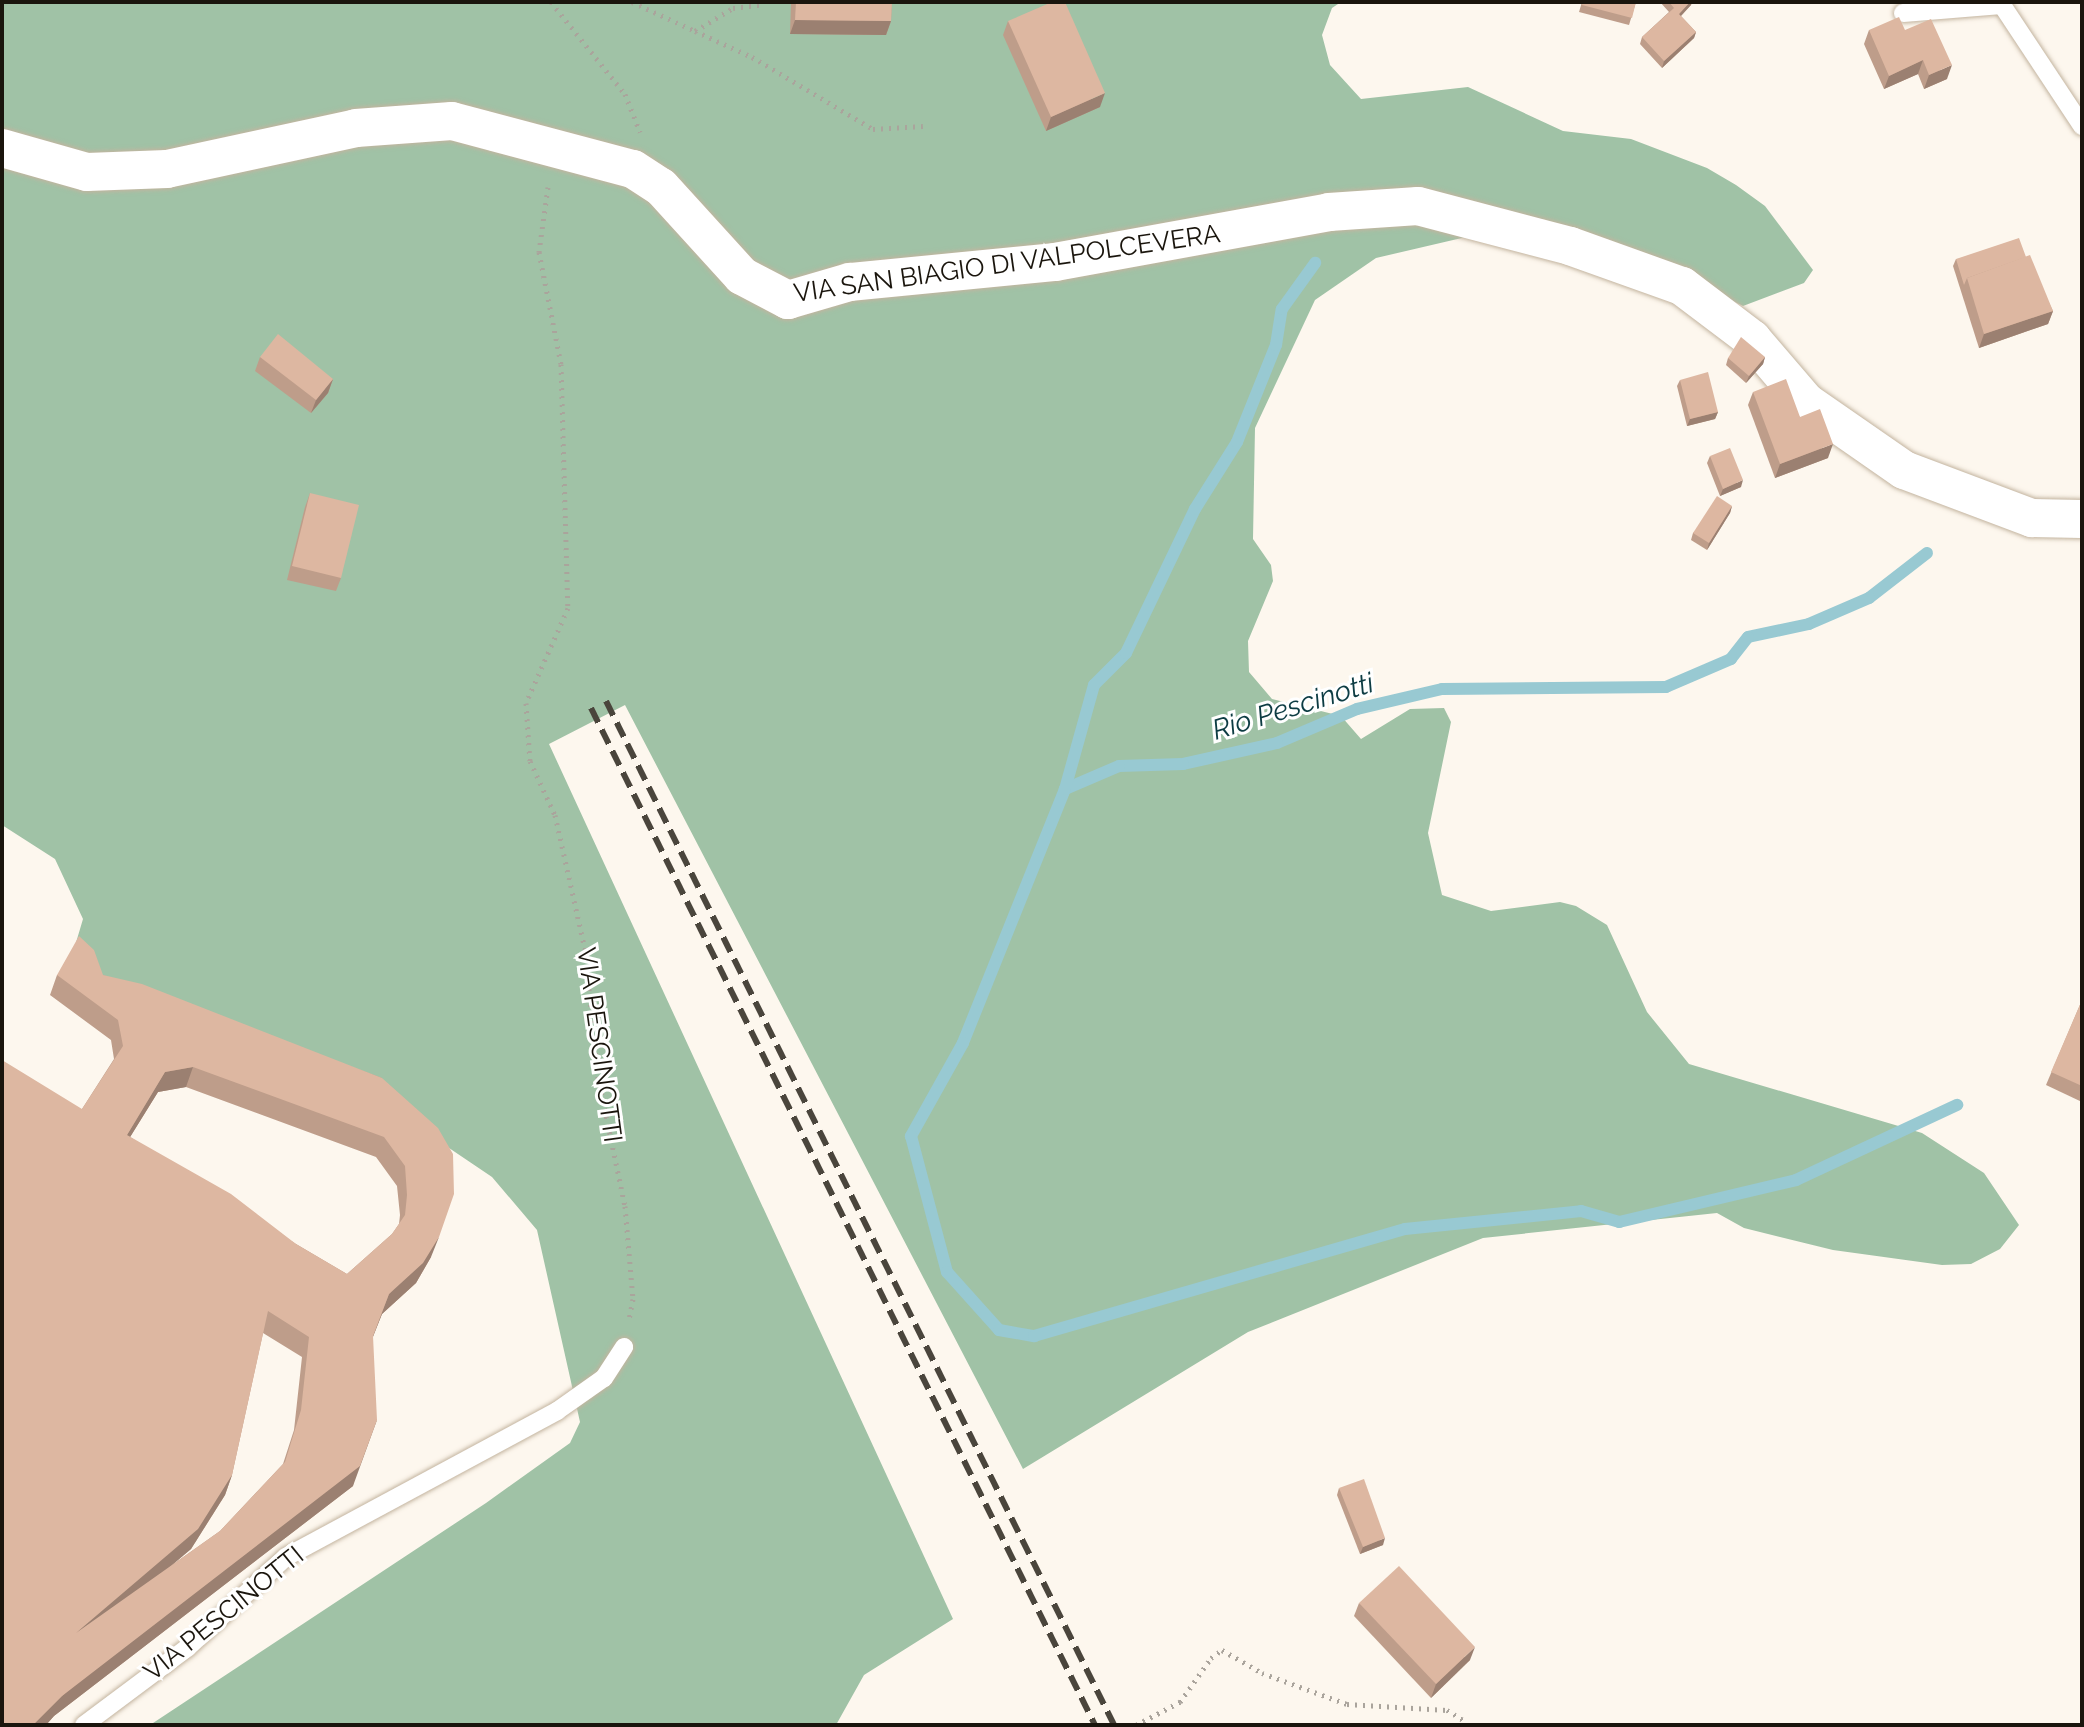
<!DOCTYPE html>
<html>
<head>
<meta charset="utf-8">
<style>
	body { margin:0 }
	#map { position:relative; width:2084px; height:1727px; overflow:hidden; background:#fdf7ee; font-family:Raleway,sans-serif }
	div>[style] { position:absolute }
	.forest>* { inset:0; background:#a0c2a6 }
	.stream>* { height:12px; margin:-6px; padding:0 6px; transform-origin:6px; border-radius:6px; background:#98c9d2 }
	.path>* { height:5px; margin-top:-2.5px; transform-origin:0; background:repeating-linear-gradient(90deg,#aaa49c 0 2px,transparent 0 8px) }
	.roads { filter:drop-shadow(0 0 2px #c3b49f) drop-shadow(0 0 2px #c3b49f) }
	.service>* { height:18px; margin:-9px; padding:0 9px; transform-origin:9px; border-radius:9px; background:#fff }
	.minor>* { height:38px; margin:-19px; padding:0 19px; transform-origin:19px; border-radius:19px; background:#fff }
	.rail>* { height:6px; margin-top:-3px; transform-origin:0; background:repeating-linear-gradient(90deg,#4a453c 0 16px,transparent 0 24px) }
	.wall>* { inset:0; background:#be9d8a }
	.shaded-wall>* { inset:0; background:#9b8071 }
	.building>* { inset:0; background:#ddb7a1 }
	span { translate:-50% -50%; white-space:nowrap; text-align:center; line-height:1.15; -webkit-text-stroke:6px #fff; paint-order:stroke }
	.street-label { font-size:26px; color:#1a150d }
	.water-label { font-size:28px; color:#0d3c43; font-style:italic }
	.frame { position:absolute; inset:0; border:4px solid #1a150d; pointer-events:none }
</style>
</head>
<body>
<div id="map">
	<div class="forest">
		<i style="clip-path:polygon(2px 2px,1341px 2px,1332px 8px,1322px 35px,1330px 65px,1361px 99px,1468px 87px,1563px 131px,1631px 139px,1707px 168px,1736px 185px,1765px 206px,1813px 270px,1804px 283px,1743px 306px,1641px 255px,1543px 219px,1376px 258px,1315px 300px,1255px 428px,1253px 539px,1271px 565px,1273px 581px,1248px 641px,1249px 672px,1272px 699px,1341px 716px,1361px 739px,1410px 709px,1444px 708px,1451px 722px,1428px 833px,1442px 895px,1491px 911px,1560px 902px,1576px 906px,1607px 925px,1647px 1012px,1689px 1064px,1922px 1133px,1984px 1173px,2019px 1225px,2000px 1249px,1971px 1264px,1942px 1265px,1833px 1250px,1744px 1228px,1717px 1213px,1483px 1238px,1248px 1332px,1023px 1469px,625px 705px,549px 744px,953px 1619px,864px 1675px,836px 1725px,150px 1725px,486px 1503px,570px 1443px,580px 1422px,537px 1230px,492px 1177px,375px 1098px,135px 1004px,72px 956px,83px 919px,55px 859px,2px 825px)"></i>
	</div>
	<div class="stream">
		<i style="left:1927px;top:553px;width:73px;rotate:142.2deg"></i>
		<i style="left:1869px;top:598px;width:65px;rotate:156.6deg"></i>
		<i style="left:1809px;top:624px;width:62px;rotate:168deg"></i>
		<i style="left:1748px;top:637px;width:28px;rotate:128deg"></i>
		<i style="left:1731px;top:659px;width:71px;rotate:156.7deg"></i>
		<i style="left:1666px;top:687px;width:224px;rotate:179.5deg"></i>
		<i style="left:1442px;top:689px;width:87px;rotate:166.8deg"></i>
		<i style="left:1357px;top:709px;width:87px;rotate:157deg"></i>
		<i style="left:1277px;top:743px;width:96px;rotate:167.4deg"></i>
		<i style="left:1183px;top:764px;width:64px;rotate:178.2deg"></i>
		<i style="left:1119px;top:766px;width:59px;rotate:156.9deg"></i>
		<i style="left:1065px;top:789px;width:274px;rotate:111.9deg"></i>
		<i style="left:963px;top:1043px;width:107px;rotate:119.2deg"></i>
		<i style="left:911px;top:1136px;width:141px;rotate:75.2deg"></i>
		<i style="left:947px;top:1272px;width:78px;rotate:48.1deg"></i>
		<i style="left:999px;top:1330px;width:36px;rotate:10deg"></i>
		<i style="left:1034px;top:1336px;width:386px;rotate:-16.1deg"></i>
		<i style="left:1405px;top:1229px;width:177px;rotate:-5.8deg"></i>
		<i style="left:1581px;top:1211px;width:40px;rotate:16deg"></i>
		<i style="left:1619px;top:1222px;width:182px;rotate:-13.3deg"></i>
		<i style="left:1796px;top:1180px;width:178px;rotate:-25deg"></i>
		<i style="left:1065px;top:789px;width:108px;rotate:-74.4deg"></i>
		<i style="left:1094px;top:685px;width:45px;rotate:-45deg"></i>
		<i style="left:1126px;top:653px;width:160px;rotate:-64.4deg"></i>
		<i style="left:1195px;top:509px;width:79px;rotate:-57.9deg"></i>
		<i style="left:1237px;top:442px;width:105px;rotate:-68.1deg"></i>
		<i style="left:1276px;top:345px;width:36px;rotate:-81deg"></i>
		<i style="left:1282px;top:309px;width:57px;rotate:-54.3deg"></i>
	</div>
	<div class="path">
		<i style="left:551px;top:2px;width:118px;rotate:51.2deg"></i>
		<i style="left:625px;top:94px;width:41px;rotate:68.5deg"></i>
		<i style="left:632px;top:2px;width:69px;rotate:24.7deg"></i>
		<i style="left:695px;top:31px;width:44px;rotate:-31.2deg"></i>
		<i style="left:733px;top:8px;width:32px;rotate:-7deg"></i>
		<i style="left:695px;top:31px;width:63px;rotate:24.5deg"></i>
		<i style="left:752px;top:57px;width:141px;rotate:30.8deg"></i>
		<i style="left:873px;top:129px;width:50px;rotate:-3.4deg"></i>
		<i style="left:548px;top:187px;width:66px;rotate:97.9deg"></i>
		<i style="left:539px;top:252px;width:114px;rotate:78.9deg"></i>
		<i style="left:561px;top:364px;width:244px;rotate:88.4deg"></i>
		<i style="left:568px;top:608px;width:104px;rotate:113.9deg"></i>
		<i style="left:526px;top:703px;width:58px;rotate:86.1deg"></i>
		<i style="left:530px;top:761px;width:60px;rotate:65.2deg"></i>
		<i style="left:555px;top:815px;width:137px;rotate:77.4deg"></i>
		<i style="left:585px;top:949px;width:129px;rotate:84.2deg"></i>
		<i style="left:598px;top:1077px;width:132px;rotate:78.2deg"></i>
		<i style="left:625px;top:1206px;width:93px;rotate:85.1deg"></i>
		<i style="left:633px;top:1299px;width:20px;rotate:101deg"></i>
		<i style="left:1136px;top:1725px;width:50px;rotate:-27.6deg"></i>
		<i style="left:1180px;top:1702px;width:54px;rotate:-54.8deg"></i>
		<i style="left:1211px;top:1658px;width:14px;rotate:-36deg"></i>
		<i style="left:1222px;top:1650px;width:46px;rotate:29.9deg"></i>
		<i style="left:1262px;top:1673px;width:90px;rotate:20deg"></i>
		<i style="left:1347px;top:1704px;width:100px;rotate:3.4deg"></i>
		<i style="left:1447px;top:1710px;width:22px;rotate:32deg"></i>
	</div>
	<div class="roads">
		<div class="service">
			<i style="left:2000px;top:2px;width:149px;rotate:56.5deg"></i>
			<i style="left:1903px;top:13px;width:99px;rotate:-4.6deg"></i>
			<i style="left:84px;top:1725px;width:129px;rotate:-36.8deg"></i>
			<i style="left:187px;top:1648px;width:134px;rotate:-42.6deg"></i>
			<i style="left:286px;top:1557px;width:308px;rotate:-28.3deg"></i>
			<i style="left:557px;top:1411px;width:57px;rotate:-35.1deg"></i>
			<i style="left:604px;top:1378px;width:37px;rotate:-57deg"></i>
		</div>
		<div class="minor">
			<i style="left:2px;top:148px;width:88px;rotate:15.8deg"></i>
			<i style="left:87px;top:172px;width:80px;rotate:-2.1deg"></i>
			<i style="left:167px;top:169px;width:193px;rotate:-12.2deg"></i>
			<i style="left:356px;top:128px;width:96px;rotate:-4.2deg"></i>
			<i style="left:452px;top:121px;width:187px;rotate:14.9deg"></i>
			<i style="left:633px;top:169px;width:33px;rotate:33deg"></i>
			<i style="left:661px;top:187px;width:120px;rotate:47.7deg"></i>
			<i style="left:742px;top:276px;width:52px;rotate:27.6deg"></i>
			<i style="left:788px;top:300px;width:65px;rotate:-16.2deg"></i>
			<i style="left:850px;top:282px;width:206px;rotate:-5.6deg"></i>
			<i style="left:1055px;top:262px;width:279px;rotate:-10.3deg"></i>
			<i style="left:1329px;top:212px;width:89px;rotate:-3.9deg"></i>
			<i style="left:1418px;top:206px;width:157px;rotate:14.7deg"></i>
			<i style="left:1570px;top:246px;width:119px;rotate:19.7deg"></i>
			<i style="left:1682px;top:286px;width:88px;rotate:37.1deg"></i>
			<i style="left:1752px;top:339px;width:83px;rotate:49.4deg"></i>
			<i style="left:1806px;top:402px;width:119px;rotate:34.8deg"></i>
			<i style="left:1904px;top:470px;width:137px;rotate:20.6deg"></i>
			<i style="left:2032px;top:518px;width:50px;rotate:1.1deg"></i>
		</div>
	</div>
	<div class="rail">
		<i style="left:606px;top:701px;width:1143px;rotate:63.61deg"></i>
		<i style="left:591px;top:708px;width:1135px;rotate:63.64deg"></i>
	</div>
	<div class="wall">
		<i style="clip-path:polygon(791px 2px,892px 2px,891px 21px,886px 35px,790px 34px)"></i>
		<i style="clip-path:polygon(1582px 2px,1636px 2px,1629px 25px,1579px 12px)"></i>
		<i style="clip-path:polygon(1660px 2px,1692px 2px,1691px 5px,1681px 16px,1696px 32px,1694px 38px,1662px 68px,1640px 44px,1642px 37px,1669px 12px)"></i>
		<i style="clip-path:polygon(1008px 21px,1100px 107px,1046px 131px,1003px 35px)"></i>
		<i style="clip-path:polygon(1869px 30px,1905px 30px,1947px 79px,1924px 89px,1918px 74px,1884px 89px,1864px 44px)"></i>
		<i style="clip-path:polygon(2026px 257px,2053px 311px,2048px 324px,1979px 348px,1953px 266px,1956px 259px)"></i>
		<i style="clip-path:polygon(260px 357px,333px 379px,328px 393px,311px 413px,255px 371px)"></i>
		<i style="clip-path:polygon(1765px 357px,1763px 364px,1746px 383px,1726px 365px,1728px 358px)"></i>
		<i style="clip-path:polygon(1680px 380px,1718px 412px,1715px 419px,1687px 426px,1677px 386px)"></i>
		<i style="clip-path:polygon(1753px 392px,1800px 417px,1828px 458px,1775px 478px,1748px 405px)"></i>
		<i style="clip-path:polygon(1710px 456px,1741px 487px,1720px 496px,1707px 463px)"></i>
		<i style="clip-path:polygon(310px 493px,341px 578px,336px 591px,287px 580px,305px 507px)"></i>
		<i style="clip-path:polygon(1732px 506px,1730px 513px,1707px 550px,1691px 540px,1693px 533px)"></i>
		<i style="clip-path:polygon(evenodd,57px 975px,103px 975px,382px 1078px,431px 1257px,416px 1283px,382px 1314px,373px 1337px,353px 1486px,54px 1716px,46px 1725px,2px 1725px,82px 1109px,114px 1059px,111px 1040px,50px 995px,57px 975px,186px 1087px,376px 1157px,397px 1186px,400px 1215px,399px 1224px,392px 1234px,347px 1274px,296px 1244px,130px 1137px,158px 1092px,186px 1087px,57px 975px,263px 1333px,302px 1357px,294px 1430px,283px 1464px,220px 1531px,172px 1565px,191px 1549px,225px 1495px,232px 1475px,263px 1333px)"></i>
		<i style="clip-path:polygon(2082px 1000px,2082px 1102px,2046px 1085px)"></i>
		<i style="clip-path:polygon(1339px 1488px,1383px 1545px,1360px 1554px,1337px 1495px)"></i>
		<i style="clip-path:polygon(1359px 1603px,1470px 1660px,1431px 1698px,1354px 1616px)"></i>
	</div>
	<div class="shaded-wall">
		<i style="clip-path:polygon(1690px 2px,1692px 2px,1691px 5px,1677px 20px,1679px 14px)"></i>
		<i style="clip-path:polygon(795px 20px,891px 21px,886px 35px,790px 34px)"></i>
		<i style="clip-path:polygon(1696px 32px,1694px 38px,1662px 68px,1664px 61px)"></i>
		<i style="clip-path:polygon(1923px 60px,1918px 74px,1884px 89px,1889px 76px)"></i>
		<i style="clip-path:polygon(1952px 65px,1947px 79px,1924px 89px,1929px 75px)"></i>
		<i style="clip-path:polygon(1105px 93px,1100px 107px,1046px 131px,1051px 117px)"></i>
		<i style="clip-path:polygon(2053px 311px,2048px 324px,1979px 348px,1984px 334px)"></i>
		<i style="clip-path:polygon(1765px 357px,1763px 364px,1746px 383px,1749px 376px)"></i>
		<i style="clip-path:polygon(333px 379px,328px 393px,311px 413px,316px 400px)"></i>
		<i style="clip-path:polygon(1718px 412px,1715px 419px,1687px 426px,1690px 419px)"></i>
		<i style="clip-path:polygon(1833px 444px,1828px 458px,1775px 478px,1780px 464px)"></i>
		<i style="clip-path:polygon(1743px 480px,1741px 487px,1720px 496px,1723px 489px)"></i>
		<i style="clip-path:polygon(1732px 506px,1730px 513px,1707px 550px,1709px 543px)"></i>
		<i style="clip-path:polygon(193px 1067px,186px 1087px,158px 1092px,119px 1155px,127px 1135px,165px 1072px)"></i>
		<i style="clip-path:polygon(439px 1237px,431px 1257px,416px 1283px,382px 1314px,365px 1356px,389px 1294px)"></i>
		<i style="clip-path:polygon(377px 1420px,353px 1486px,54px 1716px,46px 1725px,33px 1725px,62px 1696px)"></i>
		<i style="clip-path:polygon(232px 1475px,225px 1495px,191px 1549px,68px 1653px,76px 1633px)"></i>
		<i style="clip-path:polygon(1385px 1538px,1383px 1545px,1360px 1554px,1363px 1547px)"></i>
		<i style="clip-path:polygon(1475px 1647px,1470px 1660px,1431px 1698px,1436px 1684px)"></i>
	</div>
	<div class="building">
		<i style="clip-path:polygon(796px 2px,892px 2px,891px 21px,795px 20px)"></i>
		<i style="clip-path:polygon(1052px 2px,1065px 2px,1105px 93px,1051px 117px,1008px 21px)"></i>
		<i style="clip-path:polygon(1583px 2px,1636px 2px,1632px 18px,1582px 5px)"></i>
		<i style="clip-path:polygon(1669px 2px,1690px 2px,1679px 14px,1696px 32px,1664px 61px,1642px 37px,1674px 8px)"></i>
		<i style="clip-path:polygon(1899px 17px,1905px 30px,1931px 19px,1952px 65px,1929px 75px,1923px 60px,1889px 76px,1869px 30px)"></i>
		<i style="clip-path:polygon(2019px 238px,2026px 257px,1967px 278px,1964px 285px,1956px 259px)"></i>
		<i style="clip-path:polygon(2030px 255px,2053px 311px,1984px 334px,1967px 278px)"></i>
		<i style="clip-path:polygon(278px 334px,333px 379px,316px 400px,260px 357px)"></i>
		<i style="clip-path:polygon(1741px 337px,1765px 357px,1749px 376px,1728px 358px)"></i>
		<i style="clip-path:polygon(1708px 372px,1718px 412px,1690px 419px,1680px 380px)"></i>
		<i style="clip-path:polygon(1786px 379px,1800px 417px,1820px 409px,1833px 444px,1780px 464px,1753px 392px)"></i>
		<i style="clip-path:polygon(1730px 448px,1743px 480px,1723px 489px,1710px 456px)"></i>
		<i style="clip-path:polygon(310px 493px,359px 505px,341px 578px,292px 566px)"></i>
		<i style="clip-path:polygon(1717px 496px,1732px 506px,1709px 543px,1693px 533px)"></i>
		<i style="clip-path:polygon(evenodd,79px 936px,94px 950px,103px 975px,142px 984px,382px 1078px,438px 1128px,453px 1154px,454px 1194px,439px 1237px,423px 1263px,389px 1294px,373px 1336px,377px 1420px,360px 1466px,62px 1696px,33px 1725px,2px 1725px,2px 1060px,82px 1109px,123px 1046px,118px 1020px,57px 975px,79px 936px,193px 1067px,384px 1137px,405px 1166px,407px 1195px,405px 1215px,392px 1234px,347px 1274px,296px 1244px,231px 1194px,127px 1135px,165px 1072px,193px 1067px,79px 936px,268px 1311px,309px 1337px,301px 1410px,285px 1462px,220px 1531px,76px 1633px,198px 1529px,232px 1475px,268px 1311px)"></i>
		<i style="clip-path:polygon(2082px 1000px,2082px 1086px,2051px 1072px)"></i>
		<i style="clip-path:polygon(1364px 1479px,1385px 1538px,1363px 1547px,1339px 1488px)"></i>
		<i style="clip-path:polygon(1399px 1566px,1475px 1647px,1436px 1684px,1359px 1603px)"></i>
	</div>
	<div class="street-label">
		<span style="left:1007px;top:264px;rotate:-8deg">VIA SAN BIAGIO DI VALPOLCEVERA</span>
		<span style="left:599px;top:1045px;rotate:82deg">VIA PESCINOTTI</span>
		<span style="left:224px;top:1614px;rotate:-39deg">VIA PESCINOTTI</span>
	</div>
	<div class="water-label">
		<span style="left:1293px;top:707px;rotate:-17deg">Rio Pescinotti</span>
	</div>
	<div class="frame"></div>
</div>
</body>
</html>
